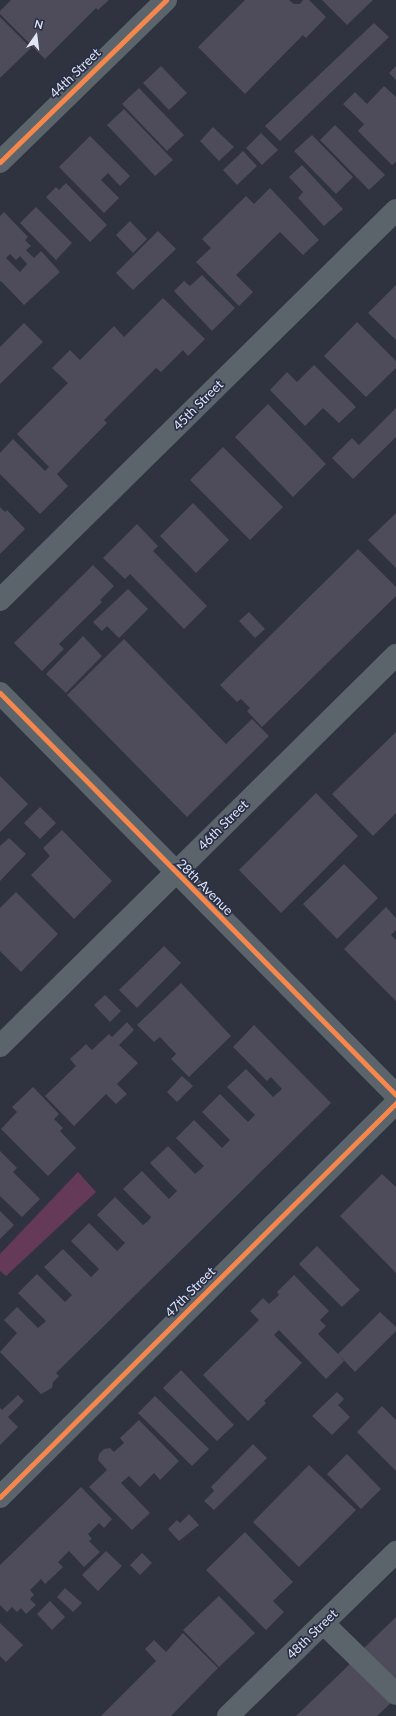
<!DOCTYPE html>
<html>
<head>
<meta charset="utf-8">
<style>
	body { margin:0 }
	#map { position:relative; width:396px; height:1716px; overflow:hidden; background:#2f3340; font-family:Lato,sans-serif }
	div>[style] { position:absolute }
	.green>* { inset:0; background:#653a58 }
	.building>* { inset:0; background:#4e4b5b }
	.minor>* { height:22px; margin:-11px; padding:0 11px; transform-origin:11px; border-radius:11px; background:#5b646b }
	.cycleway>* { height:5px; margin:-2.5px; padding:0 2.5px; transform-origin:2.5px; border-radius:2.5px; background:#f5874c }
	span { translate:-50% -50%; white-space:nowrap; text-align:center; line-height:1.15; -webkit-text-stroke:3.5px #292f46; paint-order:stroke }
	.street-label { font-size:13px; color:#e1e6f5 }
	.north { position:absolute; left:16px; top:16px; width:40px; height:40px; -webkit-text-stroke:3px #292f46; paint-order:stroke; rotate:14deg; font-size:11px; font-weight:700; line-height:16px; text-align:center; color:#e1e6f5 }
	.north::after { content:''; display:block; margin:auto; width:14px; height:18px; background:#e1e6f5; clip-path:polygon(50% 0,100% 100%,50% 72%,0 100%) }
</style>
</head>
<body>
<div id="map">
	<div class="green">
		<i style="clip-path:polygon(78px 1172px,96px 1192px,6px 1276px,0 1271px,0 1254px)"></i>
	</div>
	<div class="building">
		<i style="clip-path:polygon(11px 0,109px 0,98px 10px,96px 8px,45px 59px,0 14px,0 11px)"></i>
		<i style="clip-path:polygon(245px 0,289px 0,294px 4px,300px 4px,303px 0,309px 0,326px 17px,306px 38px,303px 35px,245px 94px,198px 47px)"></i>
		<i style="clip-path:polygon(322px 0,373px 0,347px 25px)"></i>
		<i style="clip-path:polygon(0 17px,31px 48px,0 78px)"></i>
		<i style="clip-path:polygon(374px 23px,389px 37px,280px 141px,265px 126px)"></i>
		<i style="clip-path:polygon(161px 66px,187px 93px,169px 110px,143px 83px)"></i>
		<i style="clip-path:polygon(396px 66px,396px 80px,389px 73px)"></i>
		<i style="clip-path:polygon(384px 86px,396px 97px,396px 162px,392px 165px,358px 131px,364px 124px,343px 104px,355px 92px,367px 104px)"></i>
		<i style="clip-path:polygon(139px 88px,184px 135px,167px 151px,122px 104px)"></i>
		<i style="clip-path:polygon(124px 109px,173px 160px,155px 176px,107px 125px)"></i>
		<i style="clip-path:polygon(335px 125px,385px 175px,369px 190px,320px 140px)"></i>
		<i style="clip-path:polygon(213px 127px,234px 147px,219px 161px,200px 141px)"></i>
		<i style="clip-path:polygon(261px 133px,278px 150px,262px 165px,246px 148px)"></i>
		<i style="clip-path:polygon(312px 135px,353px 177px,336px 194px,294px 151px)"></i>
		<i style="clip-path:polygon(90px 136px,130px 176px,120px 186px,108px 173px,101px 180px,119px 198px,104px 213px,59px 167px)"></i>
		<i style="clip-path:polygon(243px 151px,257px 166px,237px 185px,223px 170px)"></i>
		<i style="clip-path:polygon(302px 165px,343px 209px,324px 226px,298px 198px,303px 192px,289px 177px)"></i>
		<i style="clip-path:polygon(66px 183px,107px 225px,90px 242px,46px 197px,56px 187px,59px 190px)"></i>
		<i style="clip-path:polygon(270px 188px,319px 240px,303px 255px,280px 232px,236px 275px,253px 292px,239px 306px,196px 262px,211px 248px,202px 239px,246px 196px,254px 204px)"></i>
		<i style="clip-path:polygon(36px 207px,72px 243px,56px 260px,20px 223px)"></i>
		<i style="clip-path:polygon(evenodd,4px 212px,28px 237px,25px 240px,31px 246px,26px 250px,34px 258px,41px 251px,60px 272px,24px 305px,1px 281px,0 282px,0 216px,4px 212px,10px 254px,16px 260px,20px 256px,27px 264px,20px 272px,6px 258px,10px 254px)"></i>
		<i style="clip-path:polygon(130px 221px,147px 239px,133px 253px,116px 235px)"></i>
		<i style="clip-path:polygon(158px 231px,176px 249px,133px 290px,116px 273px)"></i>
		<i style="clip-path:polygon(202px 275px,235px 308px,212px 331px,174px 291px,184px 281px,190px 286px)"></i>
		<i style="clip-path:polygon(396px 285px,396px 340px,368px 313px)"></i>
		<i style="clip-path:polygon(163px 298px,205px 339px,188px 356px,183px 350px,161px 372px,156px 368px,104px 420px,107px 423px,57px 474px,68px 486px,40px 514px,0 474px,0 453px,13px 439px,45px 471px,49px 467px,17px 434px,68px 383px,52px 368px,70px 350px,80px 360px,114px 326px,124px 337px)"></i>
		<i style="clip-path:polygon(357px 322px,396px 361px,396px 368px,366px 397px,324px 356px)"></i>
		<i style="clip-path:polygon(24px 323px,43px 342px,0 384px,0 347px)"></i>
		<i style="clip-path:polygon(314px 365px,356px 407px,339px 423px,323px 408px,305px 426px,270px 390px,287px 372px,297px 382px)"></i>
		<i style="clip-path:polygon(268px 404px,326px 464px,293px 497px,235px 437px)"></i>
		<i style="clip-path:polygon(396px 408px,396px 437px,353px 479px,332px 458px,352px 438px,359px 445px)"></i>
		<i style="clip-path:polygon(223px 447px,283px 507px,250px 540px,190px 480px)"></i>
		<i style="clip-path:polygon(193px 503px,229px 540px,196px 573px,160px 536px)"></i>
		<i style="clip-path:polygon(0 507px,5px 512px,7px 510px,25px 529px,0 554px)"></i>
		<i style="clip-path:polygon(396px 513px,396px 568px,368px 540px)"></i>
		<i style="clip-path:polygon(137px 524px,158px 546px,153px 551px,207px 606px,184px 629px,130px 574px,125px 579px,103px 558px)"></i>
		<i style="clip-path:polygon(358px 549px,396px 587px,396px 596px,262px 727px,247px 711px,250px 708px,241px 699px,237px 702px,220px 685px)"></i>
		<i style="clip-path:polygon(93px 565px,114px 586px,100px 600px,102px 602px,59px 644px,64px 649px,42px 671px,14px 643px)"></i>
		<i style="clip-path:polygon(128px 589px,148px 609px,119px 638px,107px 626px,102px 631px,93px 622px)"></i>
		<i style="clip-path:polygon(249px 612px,265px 629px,255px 638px,239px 621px)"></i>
		<i style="clip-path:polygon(83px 636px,102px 656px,66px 693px,46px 674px)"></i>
		<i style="clip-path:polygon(124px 639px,226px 744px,252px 719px,269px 736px,187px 817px,67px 695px)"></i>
		<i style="clip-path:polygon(396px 732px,396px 813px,373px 836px,332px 794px)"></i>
		<i style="clip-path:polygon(0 776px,28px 804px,0 832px)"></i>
		<i style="clip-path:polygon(316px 793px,358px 836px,281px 913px,239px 870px)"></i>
		<i style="clip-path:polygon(40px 807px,56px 823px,40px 839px,24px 823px)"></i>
		<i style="clip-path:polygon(62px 830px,112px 881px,74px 919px,31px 875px,50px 856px,43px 848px)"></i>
		<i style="clip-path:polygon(9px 838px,26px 854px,0 881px,0 846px)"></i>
		<i style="clip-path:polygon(344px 864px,378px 898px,337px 939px,303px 904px)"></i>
		<i style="clip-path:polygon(16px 892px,58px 934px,21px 972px,0 951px,0 908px)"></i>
		<i style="clip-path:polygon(386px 907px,396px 918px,396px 930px,391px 935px,396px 940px,396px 1001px,344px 949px)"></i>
		<i style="clip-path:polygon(164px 946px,181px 963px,137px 1008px,119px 990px)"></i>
		<i style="clip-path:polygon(181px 983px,231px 1036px,189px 1077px,171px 1059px,176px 1054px,160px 1037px,154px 1042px,137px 1025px)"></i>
		<i style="clip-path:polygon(105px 995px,121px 1011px,110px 1022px,94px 1005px)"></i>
		<i style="clip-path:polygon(127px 1022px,134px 1030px,119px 1045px,138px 1063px,117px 1084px,127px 1094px,116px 1104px,106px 1094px,74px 1126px,45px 1096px,76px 1066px,70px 1059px,86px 1044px,92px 1050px,109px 1034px,112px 1037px)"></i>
		<i style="clip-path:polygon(254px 1025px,331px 1103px,56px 1373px,59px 1376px,53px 1382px,52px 1388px,41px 1394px,0 1352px,17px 1333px,4px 1320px,17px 1307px,38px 1328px,46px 1321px,18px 1293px,37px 1274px,65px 1302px,72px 1295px,44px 1267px,63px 1249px,91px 1277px,99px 1269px,71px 1241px,89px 1223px,117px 1251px,125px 1243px,97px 1215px,115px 1197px,143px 1225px,148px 1221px,151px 1217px,123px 1189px,142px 1171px,169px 1199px,177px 1191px,150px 1163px,168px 1146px,195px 1174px,204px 1166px,176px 1138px,194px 1120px,222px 1148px,230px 1140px,202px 1112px,220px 1094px,248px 1122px,255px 1115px,227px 1087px,246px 1069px,273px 1097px,282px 1089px,271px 1077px,267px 1081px,233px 1047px)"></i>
		<i style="clip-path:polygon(182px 1076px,193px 1086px,177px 1102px,167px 1092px)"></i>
		<i style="clip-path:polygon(33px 1087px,59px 1114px,54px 1119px,63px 1128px,60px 1131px,76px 1148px,48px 1176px,1px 1129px,17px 1112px,12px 1107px)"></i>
		<i style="clip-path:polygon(0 1151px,17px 1168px,13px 1172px,40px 1199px,22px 1217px,0 1196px)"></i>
		<i style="clip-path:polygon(382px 1174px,396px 1187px,396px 1273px,340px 1216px)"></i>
		<i style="clip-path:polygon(0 1211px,14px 1225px,0 1239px)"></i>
		<i style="clip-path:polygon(317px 1246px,360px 1290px,342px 1307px,299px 1264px)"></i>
		<i style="clip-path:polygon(294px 1275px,329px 1311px,320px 1320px,326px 1326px,318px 1334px,338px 1354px,380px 1312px,396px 1327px,396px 1331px,355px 1372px,340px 1356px,344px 1361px,326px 1379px,279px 1330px,274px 1335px,302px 1363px,264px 1401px,266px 1403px,248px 1421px,203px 1375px,259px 1320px,250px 1311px,263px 1298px,269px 1304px,279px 1295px,277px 1292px)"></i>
		<i style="clip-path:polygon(181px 1370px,234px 1425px,217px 1441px,163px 1388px)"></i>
		<i style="clip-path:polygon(337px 1392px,344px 1399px,338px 1405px,350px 1417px,332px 1435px,312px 1416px)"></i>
		<i style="clip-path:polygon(18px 1395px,24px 1401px,8px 1417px,18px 1427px,0 1445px,0 1408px,2px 1410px)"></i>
		<i style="clip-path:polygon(155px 1396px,209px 1449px,192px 1466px,138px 1413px)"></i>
		<i style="clip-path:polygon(382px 1406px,396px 1420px,396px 1471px,357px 1432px)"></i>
		<i style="clip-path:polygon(139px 1420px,179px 1461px,160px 1480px,154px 1473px,140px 1487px,129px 1476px,121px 1483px,150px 1513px,132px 1530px,89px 1487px,107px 1470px,98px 1460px,99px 1454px,104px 1449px,110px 1448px,114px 1452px,124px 1443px,120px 1438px)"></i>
		<i style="clip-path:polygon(253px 1444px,267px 1458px,214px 1510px,204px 1501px,214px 1491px,211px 1487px)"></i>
		<i style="clip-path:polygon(347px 1454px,381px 1489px,361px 1509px,327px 1474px)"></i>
		<i style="clip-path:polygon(309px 1465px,356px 1510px,299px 1567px,253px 1522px)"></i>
		<i style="clip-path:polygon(81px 1487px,112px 1519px,104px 1528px,99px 1523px,88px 1534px,92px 1539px,89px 1541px,100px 1552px,84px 1567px,69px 1551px,58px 1562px,63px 1567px,45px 1584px,41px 1579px,30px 1590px,34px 1595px,30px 1599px,36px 1605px,26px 1614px,21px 1608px,17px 1612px,12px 1607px,7px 1612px,0 1605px,0 1565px)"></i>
		<i style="clip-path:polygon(189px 1514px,199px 1525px,179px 1541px,168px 1529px,177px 1520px,180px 1523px)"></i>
		<i style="clip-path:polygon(245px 1532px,293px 1582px,273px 1601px,284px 1612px,266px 1630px,206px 1570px)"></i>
		<i style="clip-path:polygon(106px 1551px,122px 1566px,98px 1591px,82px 1575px)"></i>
		<i style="clip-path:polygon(142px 1553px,152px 1563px,140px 1575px,130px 1565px)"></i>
		<i style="clip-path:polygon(65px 1588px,82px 1603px,73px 1612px,57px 1597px)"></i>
		<i style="clip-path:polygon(219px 1596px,255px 1633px,219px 1667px,183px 1630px)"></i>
		<i style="clip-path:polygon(50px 1601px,65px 1617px,52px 1630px,37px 1614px)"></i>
		<i style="clip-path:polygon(396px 1617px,396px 1683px,363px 1649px)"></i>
		<i style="clip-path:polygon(0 1623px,23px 1645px,6px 1662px,0 1656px)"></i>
		<i style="clip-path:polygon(183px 1633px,218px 1668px,171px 1716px,101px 1716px,156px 1661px,145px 1649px,154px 1640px,166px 1652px)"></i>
		<i style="clip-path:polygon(354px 1660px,394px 1700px,377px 1716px,296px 1716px)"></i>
	</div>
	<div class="minor">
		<i style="left:0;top:162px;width:232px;rotate:-44.3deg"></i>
		<i style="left:0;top:600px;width:556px;rotate:-44.56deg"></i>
		<i style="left:0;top:693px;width:564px;rotate:45.43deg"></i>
		<i style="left:0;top:1046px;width:557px;rotate:-44.64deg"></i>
		<i style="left:0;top:1497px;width:559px;rotate:-44.85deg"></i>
		<i style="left:323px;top:1623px;width:102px;rotate:44.2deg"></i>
		<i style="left:228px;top:1716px;width:235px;rotate:-44.3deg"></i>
	</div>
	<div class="cycleway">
		<i style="left:0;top:162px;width:232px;rotate:-44.3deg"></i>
		<i style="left:0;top:693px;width:564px;rotate:45.43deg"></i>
		<i style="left:0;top:1497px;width:559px;rotate:-44.85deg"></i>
	</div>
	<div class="street-label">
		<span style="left:75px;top:73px;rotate:-44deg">44th Street</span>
		<span style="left:198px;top:405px;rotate:-45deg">45th Street</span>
		<span style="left:223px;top:825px;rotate:-45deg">46th Street</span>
		<span style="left:205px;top:887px;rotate:45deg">28th Avenue</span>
		<span style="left:190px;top:1292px;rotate:-45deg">47th Street</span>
		<span style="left:312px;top:1634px;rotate:-44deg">48th Street</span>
	</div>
	<div class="north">N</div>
</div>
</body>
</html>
